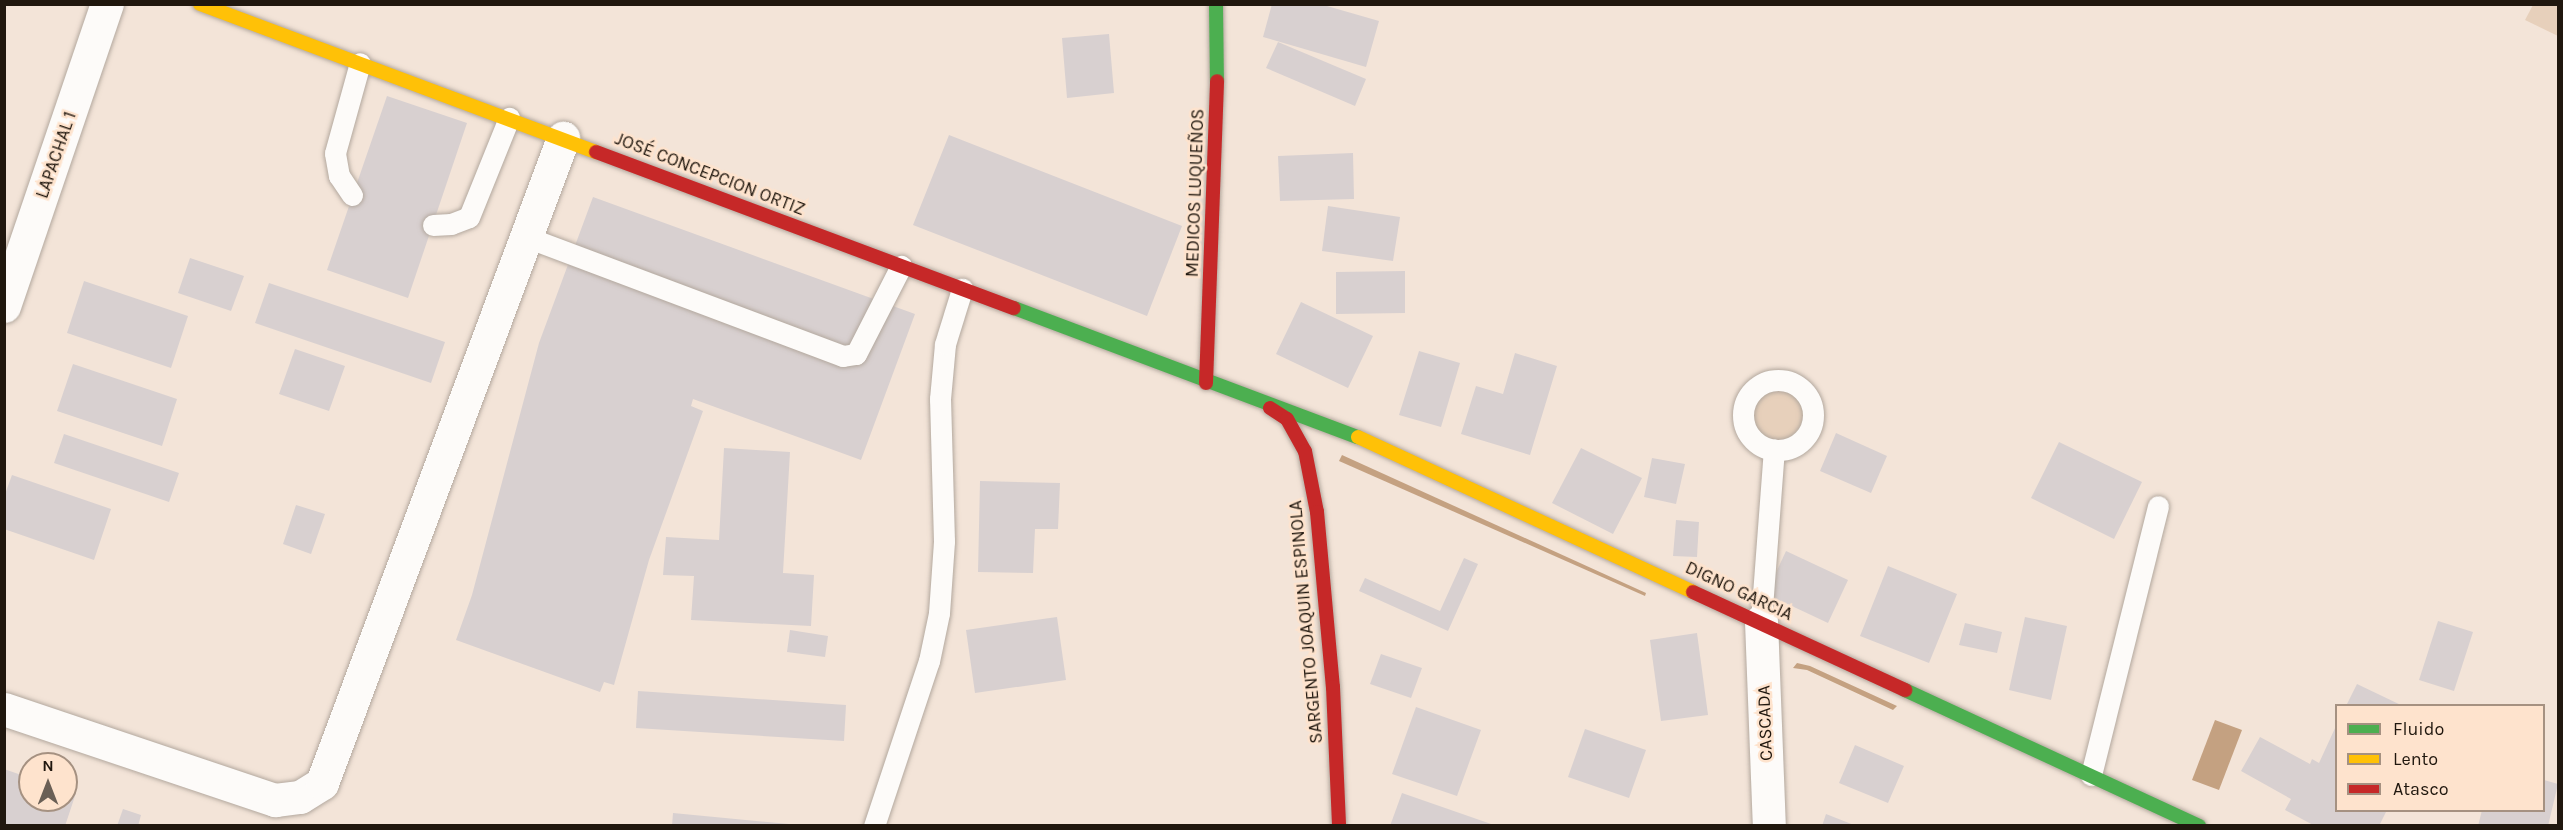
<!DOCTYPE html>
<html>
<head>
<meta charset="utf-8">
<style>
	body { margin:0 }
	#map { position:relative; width:2563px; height:830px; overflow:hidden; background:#f3e4d8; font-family:Karla,sans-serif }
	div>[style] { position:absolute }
	.green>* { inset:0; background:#e7d0bb }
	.round { border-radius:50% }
	.water>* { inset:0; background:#c4a181 }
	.building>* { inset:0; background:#d8d0d0 }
	.roads { filter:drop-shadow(0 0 2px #b3a89e) drop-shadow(0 0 2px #b3a89e) }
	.lane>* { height:21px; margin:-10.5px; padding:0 10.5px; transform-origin:10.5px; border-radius:10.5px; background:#fdfbf9 }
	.lane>.ring { margin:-10.5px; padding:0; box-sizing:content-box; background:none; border:21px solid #fdfbf9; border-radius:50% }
	.street>* { height:33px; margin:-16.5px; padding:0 16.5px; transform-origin:16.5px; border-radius:16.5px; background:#fdfbf9 }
	.fast>* { height:14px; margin:-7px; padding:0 7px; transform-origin:7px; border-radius:7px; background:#4caf50 }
	.slow>* { height:14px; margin:-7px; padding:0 7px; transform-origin:7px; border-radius:7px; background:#ffc107 }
	.jam>* { height:14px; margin:-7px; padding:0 7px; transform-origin:7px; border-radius:7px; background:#c62828 }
	span { translate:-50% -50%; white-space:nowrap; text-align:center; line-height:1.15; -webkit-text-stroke:5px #fee3cd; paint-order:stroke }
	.street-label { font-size:18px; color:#20170e }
	.frame { position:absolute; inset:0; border:6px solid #20170e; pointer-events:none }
	.legend { position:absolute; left:2335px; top:704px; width:210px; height:108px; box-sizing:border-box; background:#fee3cd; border:2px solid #a59181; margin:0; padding:8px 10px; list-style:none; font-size:18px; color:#20170e }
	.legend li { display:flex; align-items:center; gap:12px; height:30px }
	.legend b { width:30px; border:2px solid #a59181 }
	.north { position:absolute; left:18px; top:752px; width:60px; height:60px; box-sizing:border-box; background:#fee3cd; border:2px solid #a59181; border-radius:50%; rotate:0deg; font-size:16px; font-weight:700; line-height:24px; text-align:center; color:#20170e }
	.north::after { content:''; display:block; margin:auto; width:21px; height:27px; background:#6a5f55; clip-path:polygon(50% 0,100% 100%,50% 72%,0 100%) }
</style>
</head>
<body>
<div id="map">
	<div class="green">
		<i style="clip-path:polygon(2533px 5px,2558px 5px,2558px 36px,2525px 20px)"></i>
		<i class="round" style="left:1751px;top:388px;width:52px;height:52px"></i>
	</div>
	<div class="water">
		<i style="clip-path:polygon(1342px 455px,1646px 593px,1645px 596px,1339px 461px)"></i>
		<i style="clip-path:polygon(1797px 663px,1810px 666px,1897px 706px,1893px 710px,1807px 670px,1793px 668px)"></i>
		<i style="clip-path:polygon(2215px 720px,2242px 730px,2219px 790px,2192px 780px)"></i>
	</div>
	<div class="building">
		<i style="clip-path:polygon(1272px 4px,1320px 4px,1379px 21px,1366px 67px,1263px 37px)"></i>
		<i style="clip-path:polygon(1109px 34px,1114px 93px,1067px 98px,1062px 38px)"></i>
		<i style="clip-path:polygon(1278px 42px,1366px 79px,1355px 106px,1266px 68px)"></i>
		<i style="clip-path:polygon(387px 96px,467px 123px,408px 298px,327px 270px)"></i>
		<i style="clip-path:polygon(949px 135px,1182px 226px,1147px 316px,913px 225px)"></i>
		<i style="clip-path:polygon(1353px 153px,1354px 199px,1280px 201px,1278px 156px)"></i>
		<i style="clip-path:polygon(593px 197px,915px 314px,861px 460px,693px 399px,691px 406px,703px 411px,649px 560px,614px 685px,604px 682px,600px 692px,456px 640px,472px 595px,539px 343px)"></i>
		<i style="clip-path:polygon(1328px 206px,1400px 217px,1393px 261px,1322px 251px)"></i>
		<i style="clip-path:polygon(190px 258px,244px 276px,231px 311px,178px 293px)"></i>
		<i style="clip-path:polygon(1405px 271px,1405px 313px,1336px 314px,1336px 272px)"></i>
		<i style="clip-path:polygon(84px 281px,188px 316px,171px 368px,67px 333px)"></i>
		<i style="clip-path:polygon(269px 283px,445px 342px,431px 383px,255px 323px)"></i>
		<i style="clip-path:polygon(1301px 302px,1373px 336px,1348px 388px,1276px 354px)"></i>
		<i style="clip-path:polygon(295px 349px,345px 366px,329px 411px,279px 394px)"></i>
		<i style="clip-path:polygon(1419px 351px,1460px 363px,1441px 427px,1399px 415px)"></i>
		<i style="clip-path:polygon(1515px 353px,1557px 366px,1530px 455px,1461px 434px,1476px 386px,1503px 394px)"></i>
		<i style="clip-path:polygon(73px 364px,177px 399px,162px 446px,57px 411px)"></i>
		<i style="clip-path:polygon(1836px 433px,1887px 456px,1871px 493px,1820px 471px)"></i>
		<i style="clip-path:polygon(64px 434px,179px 473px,169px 502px,54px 463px)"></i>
		<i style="clip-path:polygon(2059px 442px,2142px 482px,2114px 539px,2031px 498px)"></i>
		<i style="clip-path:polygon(724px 448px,790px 452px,783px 573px,814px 575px,811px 626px,691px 620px,694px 576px,663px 575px,666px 537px,719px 540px)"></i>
		<i style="clip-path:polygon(1581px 448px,1642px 478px,1613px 534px,1552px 503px)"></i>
		<i style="clip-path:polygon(1652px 458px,1685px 464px,1676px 504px,1644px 497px)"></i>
		<i style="clip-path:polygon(12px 475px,111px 509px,94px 560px,4px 529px,4px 497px)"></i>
		<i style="clip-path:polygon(980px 481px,1060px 483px,1058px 529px,1035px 529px,1033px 573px,978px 572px)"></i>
		<i style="clip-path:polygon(296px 505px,325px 514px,311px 554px,283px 544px)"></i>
		<i style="clip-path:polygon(1676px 520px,1699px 522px,1697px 557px,1673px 556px)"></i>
		<i style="clip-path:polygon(1786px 551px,1848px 580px,1828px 623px,1766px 594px)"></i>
		<i style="clip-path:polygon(1464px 558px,1478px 564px,1448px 631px,1359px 591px,1365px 578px,1440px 611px)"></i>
		<i style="clip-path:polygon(1888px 566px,1957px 594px,1929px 663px,1860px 636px)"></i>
		<i style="clip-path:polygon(1057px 617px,1066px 680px,975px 693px,966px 630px)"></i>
		<i style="clip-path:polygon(2025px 617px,2067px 626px,2051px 700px,2009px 690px)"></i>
		<i style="clip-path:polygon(2438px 621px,2473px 632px,2454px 691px,2419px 680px)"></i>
		<i style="clip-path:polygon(1965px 623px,2002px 632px,1997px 653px,1959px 645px)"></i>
		<i style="clip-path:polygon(790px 630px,828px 636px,825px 657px,787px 652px)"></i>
		<i style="clip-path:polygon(1697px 633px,1708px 715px,1661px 721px,1650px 640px)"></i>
		<i style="clip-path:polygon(1381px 654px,1422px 668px,1411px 698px,1370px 684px)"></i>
		<i style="clip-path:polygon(2357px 684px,2403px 706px,2346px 706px)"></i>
		<i style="clip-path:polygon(638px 691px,846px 705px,844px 741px,636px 728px)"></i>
		<i style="clip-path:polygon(1416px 707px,1481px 730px,1457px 796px,1392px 774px)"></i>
		<i style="clip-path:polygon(2336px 726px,2336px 810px,2387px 810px,2379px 826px,2315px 826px,2285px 810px,2291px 799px,2241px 771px,2260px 737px,2310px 764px,2312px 759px,2319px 763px)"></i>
		<i style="clip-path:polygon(1585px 729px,1646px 750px,1629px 798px,1568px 777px)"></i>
		<i style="clip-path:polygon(1855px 745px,1904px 766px,1888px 803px,1839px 783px)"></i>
		<i style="clip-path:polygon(4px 769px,30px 778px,30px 800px,66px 800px,66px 790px,76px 793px,65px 826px,4px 826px)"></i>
		<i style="clip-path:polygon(2544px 780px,2558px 784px,2548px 826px,2478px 826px,2482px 810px,2544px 810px)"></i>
		<i style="clip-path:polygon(1402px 793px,1494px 825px,1494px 826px,1390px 826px)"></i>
		<i style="clip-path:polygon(123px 809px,141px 815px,138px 826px,117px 826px)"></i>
		<i style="clip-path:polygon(673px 813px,789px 824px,788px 826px,672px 826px)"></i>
		<i style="clip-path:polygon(1826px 814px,1854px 825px,1854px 826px,1822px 826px)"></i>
	</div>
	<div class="roads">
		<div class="lane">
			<i style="left:352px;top:195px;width:23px;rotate:-124deg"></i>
			<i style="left:339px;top:176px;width:23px;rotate:-100deg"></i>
			<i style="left:335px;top:153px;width:93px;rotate:-74.5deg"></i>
			<i style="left:433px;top:225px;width:18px;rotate:-3deg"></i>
			<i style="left:451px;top:224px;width:19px;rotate:-21deg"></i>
			<i style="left:469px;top:217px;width:107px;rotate:-68deg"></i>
			<i style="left:529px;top:238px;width:335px;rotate:20.6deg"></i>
			<i style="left:843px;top:356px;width:13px;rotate:-9deg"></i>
			<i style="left:856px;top:354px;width:99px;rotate:-62.9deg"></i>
			<i class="ring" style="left:1743px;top:380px;width:49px;height:49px"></i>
			<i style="left:1761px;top:621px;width:172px;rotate:-85.7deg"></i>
			<i style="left:2091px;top:775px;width:277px;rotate:-76deg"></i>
			<i style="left:874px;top:826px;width:174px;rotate:-71.6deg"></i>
			<i style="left:929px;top:661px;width:49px;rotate:-78.2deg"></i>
			<i style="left:939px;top:613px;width:72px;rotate:-86deg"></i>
			<i style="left:944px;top:541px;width:142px;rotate:-91.6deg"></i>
			<i style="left:940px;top:399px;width:55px;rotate:-84.8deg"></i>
			<i style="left:945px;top:344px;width:58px;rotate:-72.8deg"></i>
		</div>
		<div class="street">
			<i style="left:4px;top:306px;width:319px;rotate:-71.2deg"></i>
			<i style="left:1761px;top:621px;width:205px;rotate:87.8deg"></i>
			<i style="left:4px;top:709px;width:286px;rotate:18.6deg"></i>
			<i style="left:275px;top:800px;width:25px;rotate:-7deg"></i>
			<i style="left:300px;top:797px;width:26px;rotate:-32deg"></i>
			<i style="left:322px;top:783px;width:689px;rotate:-69.51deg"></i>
		</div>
		<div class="fast">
			<i style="left:1216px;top:4px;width:77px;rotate:89.3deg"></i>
			<i style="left:1014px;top:308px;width:367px;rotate:20.6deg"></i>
			<i style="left:1905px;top:690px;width:324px;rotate:24.8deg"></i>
		</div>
		<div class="slow">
			<i style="left:200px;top:4px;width:423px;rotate:20.5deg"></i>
			<i style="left:1358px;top:437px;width:369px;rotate:24.8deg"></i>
		</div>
		<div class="jam">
			<i style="left:596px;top:152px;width:446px;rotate:20.5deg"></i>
			<i style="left:1206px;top:383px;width:302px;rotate:-87.9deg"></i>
			<i style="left:1270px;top:408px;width:20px;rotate:33deg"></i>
			<i style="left:1287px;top:419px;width:37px;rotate:61deg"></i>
			<i style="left:1305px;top:451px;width:62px;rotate:78.9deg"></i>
			<i style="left:1317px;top:512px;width:176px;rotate:84.8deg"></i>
			<i style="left:1333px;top:687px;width:139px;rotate:87.5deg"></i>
			<i style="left:1693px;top:592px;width:234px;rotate:24.8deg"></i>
		</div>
	</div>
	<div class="street-label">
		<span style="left:56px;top:155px;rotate:-71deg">LAPACHAL 1</span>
		<span style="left:710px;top:174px;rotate:21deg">JOSÉ CONCEPCION ORTIZ</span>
		<span style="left:1195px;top:193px;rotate:-88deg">MEDICOS LUQUEÑOS</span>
		<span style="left:1739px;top:591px;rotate:25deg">DIGNO GARCIA</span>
		<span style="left:1306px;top:622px;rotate:-95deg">SARGENTO JOAQUIN ESPINOLA</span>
		<span style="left:1765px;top:723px;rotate:-92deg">CASCADA</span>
	</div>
	<div class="frame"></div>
	<ul class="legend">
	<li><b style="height:8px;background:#4caf50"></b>Fluido</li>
	<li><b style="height:8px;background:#ffc107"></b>Lento</li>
	<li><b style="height:8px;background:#c62828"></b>Atasco</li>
	</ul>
	<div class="north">N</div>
</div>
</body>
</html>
